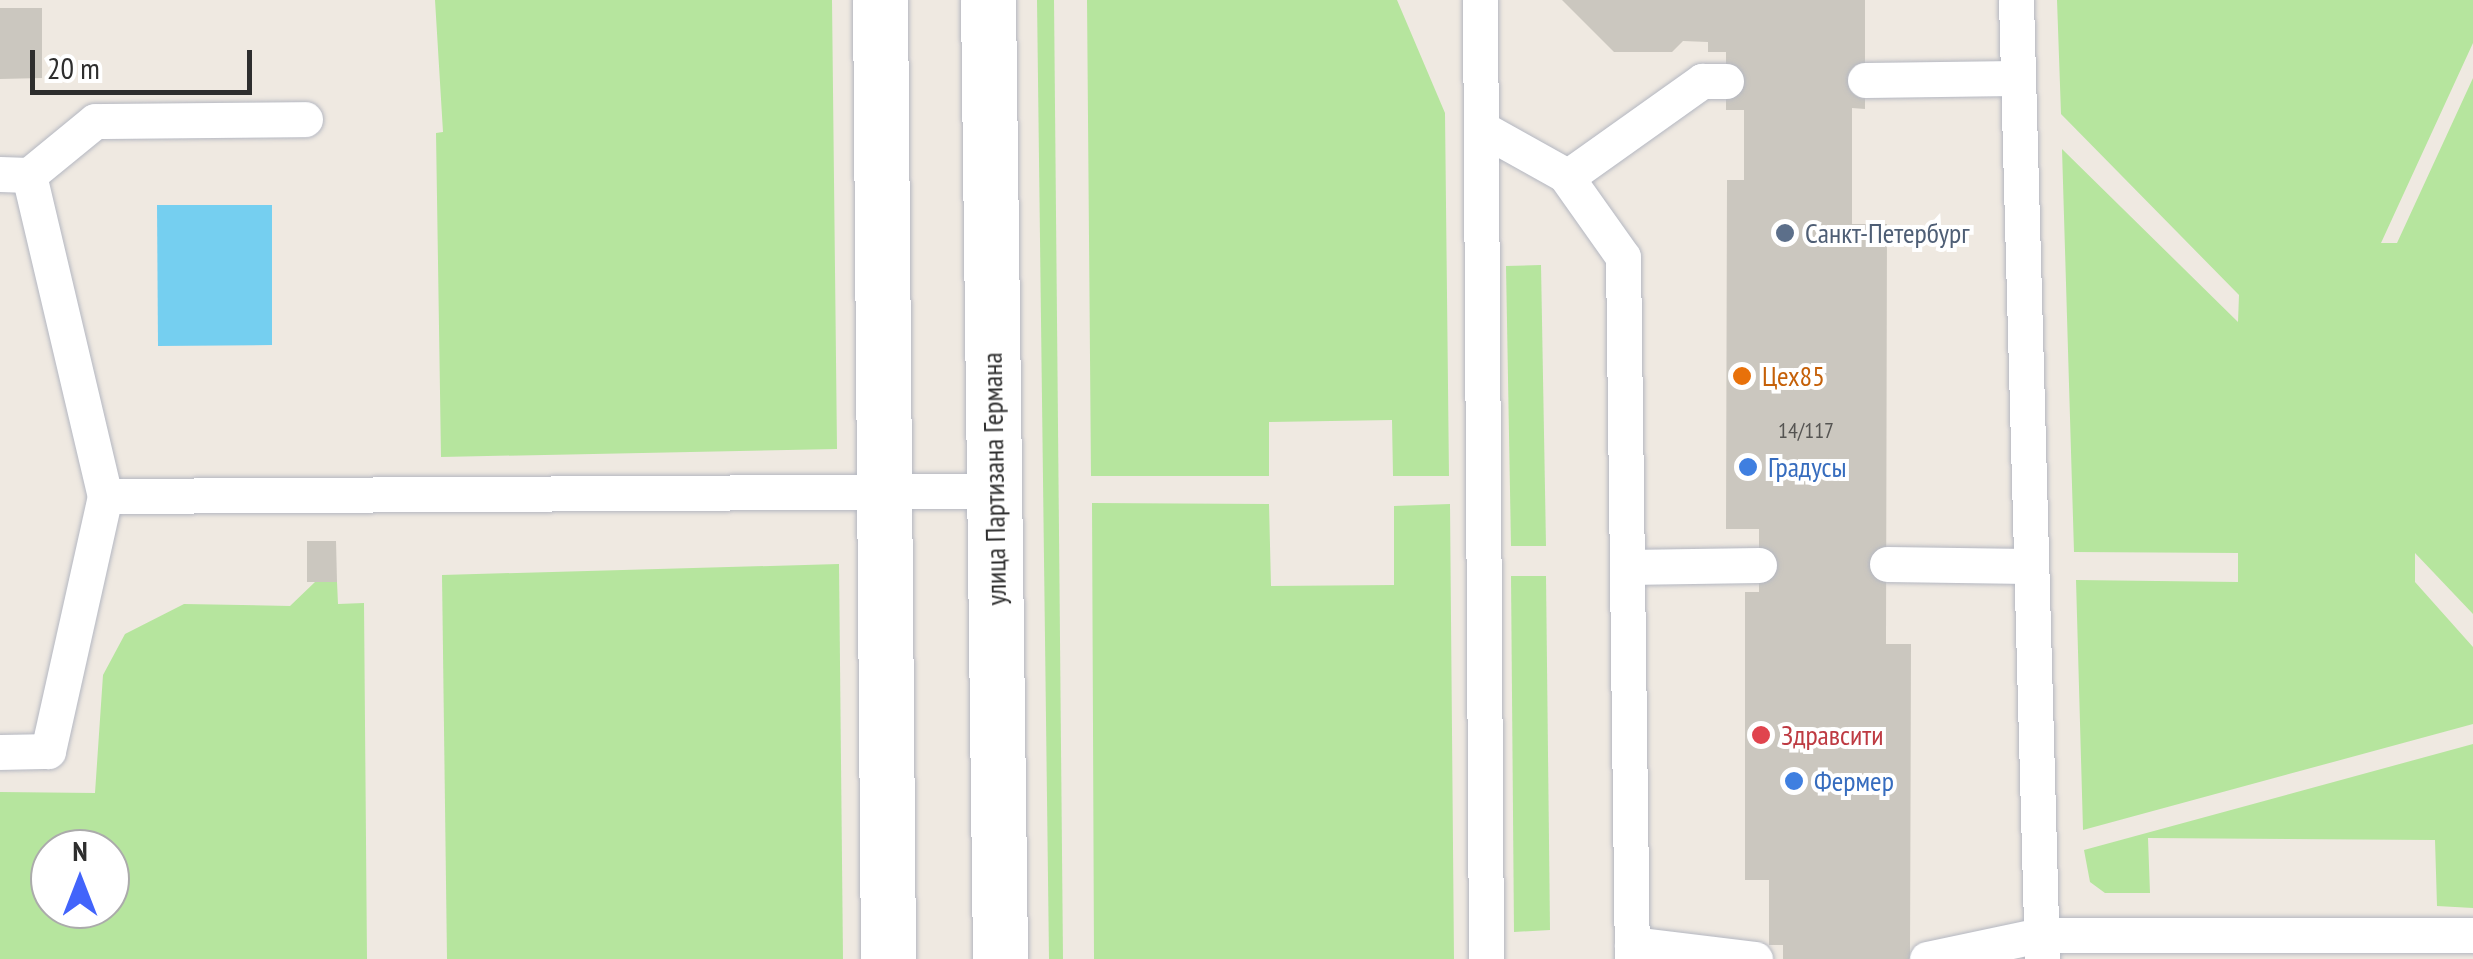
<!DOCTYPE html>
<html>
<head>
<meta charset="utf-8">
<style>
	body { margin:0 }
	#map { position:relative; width:2473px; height:959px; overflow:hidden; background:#efe9e1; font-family:"PT Sans Narrow",sans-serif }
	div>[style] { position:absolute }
	.green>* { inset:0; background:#b6e59e }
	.water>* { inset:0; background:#75cff0 }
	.building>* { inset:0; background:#cbc7bf }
	.roads { filter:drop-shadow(0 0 2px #b4b7c1) drop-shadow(0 0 2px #b4b7c1) }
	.lane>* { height:35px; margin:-17.5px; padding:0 17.5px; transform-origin:17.5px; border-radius:17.5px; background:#fff }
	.secondary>* { height:55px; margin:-27.5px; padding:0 27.5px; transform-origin:27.5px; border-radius:27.5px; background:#fff }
	.dots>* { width:28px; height:28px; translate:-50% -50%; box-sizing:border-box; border:5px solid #fff; border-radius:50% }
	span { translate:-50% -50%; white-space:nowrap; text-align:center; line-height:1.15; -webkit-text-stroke:8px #fff; paint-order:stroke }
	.number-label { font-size:22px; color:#555452 }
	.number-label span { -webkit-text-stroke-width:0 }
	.service-label { font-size:28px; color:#4e5e75 }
	.left { translate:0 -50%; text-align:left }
	.food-label { font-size:28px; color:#c56008 }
	.shop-label { font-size:28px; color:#366cbe }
	.street-label { font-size:28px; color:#2e2e2e }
	.health-label { font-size:28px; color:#be3a42 }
	.north { position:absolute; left:30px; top:829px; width:100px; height:100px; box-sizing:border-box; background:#fff; border:2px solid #ababab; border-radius:50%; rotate:0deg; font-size:28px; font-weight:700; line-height:40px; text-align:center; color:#2e2e2e }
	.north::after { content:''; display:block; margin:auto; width:35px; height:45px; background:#4264fb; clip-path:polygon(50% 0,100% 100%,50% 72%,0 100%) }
	.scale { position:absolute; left:30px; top:50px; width:222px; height:45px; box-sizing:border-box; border:5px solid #2e2e2e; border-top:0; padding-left:12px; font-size:30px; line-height:35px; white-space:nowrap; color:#2e2e2e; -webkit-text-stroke:8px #fff; paint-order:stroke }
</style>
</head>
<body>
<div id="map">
	<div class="green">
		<i style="clip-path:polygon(435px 0,832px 0,837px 449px,441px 457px,436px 133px,443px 132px)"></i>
		<i style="clip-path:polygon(1037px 0,1054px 0,1063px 959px,1049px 959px)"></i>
		<i style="clip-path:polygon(1087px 0,1397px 0,1445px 113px,1449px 476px,1393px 476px,1392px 420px,1269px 422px,1269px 476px,1091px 476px)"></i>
		<i style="clip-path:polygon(2057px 0,2473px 0,2473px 43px,2381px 243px,2397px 243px,2473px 78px,2473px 614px,2415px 553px,2415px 582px,2473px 647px,2473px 724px,2083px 830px,2076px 580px,2238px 582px,2238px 553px,2074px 552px,2062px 149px,2238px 322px,2239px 295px,2061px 114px)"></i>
		<i style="clip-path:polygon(1541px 265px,1546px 546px,1511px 546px,1506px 266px)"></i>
		<i style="clip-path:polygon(1092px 503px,1269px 504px,1271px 586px,1394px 585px,1394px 506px,1450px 504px,1454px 959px,1094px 959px)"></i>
		<i style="clip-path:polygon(839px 564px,843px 959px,447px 959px,442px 575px)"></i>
		<i style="clip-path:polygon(1511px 576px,1546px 576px,1550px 930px,1514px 932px)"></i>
		<i style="clip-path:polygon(evenodd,315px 582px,337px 582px,338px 604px,364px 603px,367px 959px,0 959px,0 792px,95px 793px,103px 675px,125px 634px,184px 604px,290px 606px,315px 582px,110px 849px,110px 909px,50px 909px,50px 849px,110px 849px)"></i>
		<i style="clip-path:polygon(2473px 744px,2473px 908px,2437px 906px,2435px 840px,2148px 838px,2150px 893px,2105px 893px,2090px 882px,2084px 850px)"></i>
	</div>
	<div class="water">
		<i style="clip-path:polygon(157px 205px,272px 205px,272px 345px,158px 346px)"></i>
	</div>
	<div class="building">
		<i style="clip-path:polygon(1562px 0,1865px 0,1865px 109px,1852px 108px,1852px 224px,1887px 224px,1886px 644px,1911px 644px,1910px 959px,1783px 959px,1783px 945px,1769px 945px,1769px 880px,1745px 880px,1745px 592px,1759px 592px,1759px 529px,1726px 529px,1727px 180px,1744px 180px,1744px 110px,1726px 110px,1726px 52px,1708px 52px,1708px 42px,1683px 41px,1672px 52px,1614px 52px)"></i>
		<i style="clip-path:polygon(0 8px,42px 8px,42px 78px,0 79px)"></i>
		<i style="clip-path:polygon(307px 541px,336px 541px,337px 582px,307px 582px)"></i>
	</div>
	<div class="roads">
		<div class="lane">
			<i style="left:1480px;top:0;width:959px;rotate:89.64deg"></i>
			<i style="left:2016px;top:0;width:959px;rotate:88.45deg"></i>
			<i style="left:1865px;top:80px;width:151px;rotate:-0.8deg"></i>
			<i style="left:1481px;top:128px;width:96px;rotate:29.2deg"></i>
			<i style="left:1565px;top:175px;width:100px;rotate:54.7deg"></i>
			<i style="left:1623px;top:257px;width:702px;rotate:89.27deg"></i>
			<i style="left:0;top:174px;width:29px;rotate:2deg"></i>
			<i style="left:29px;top:175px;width:330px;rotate:76.7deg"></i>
			<i style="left:105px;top:496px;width:889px;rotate:-0.32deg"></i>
			<i style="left:29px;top:175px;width:85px;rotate:-39.3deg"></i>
			<i style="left:95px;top:121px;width:210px;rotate:-0.5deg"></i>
			<i style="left:1567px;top:177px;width:166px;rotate:-35.4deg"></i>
			<i style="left:1702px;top:81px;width:24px"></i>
			<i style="left:1887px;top:564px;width:141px;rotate:0.8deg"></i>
			<i style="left:1627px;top:567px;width:132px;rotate:-0.9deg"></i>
			<i style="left:0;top:752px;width:48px;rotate:-1.2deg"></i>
			<i style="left:48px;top:751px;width:261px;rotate:-77.4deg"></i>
			<i style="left:1632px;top:944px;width:124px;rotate:7deg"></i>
			<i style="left:1927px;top:959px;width:116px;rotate:-12deg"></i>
			<i style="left:2040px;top:935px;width:433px"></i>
		</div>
		<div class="secondary">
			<i style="left:880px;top:0;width:959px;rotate:89.52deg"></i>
			<i style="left:988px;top:0;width:959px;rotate:89.28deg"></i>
		</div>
	</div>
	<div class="dots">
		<i style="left:1785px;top:233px;background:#5c6f8a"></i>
		<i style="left:1742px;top:376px;background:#e8710a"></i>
		<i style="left:1748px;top:467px;background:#3f7fe0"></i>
		<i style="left:1761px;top:735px;background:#e0444e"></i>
		<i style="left:1794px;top:781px;background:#3f7fe0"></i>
	</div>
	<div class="number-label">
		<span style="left:1806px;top:431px">14/117</span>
	</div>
	<div class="service-label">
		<span class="left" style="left:1805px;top:233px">Санкт-Петербург</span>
	</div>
	<div class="food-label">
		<span class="left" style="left:1762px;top:376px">Цех85</span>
	</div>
	<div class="shop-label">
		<span class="left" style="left:1768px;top:467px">Градусы</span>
		<span class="left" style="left:1814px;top:781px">Фермер</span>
	</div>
	<div class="street-label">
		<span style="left:994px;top:479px;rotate:-91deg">улица Партизана Германа</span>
	</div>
	<div class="health-label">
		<span class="left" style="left:1781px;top:735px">Здравсити</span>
	</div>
	<div class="north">N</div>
	<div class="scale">20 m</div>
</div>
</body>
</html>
